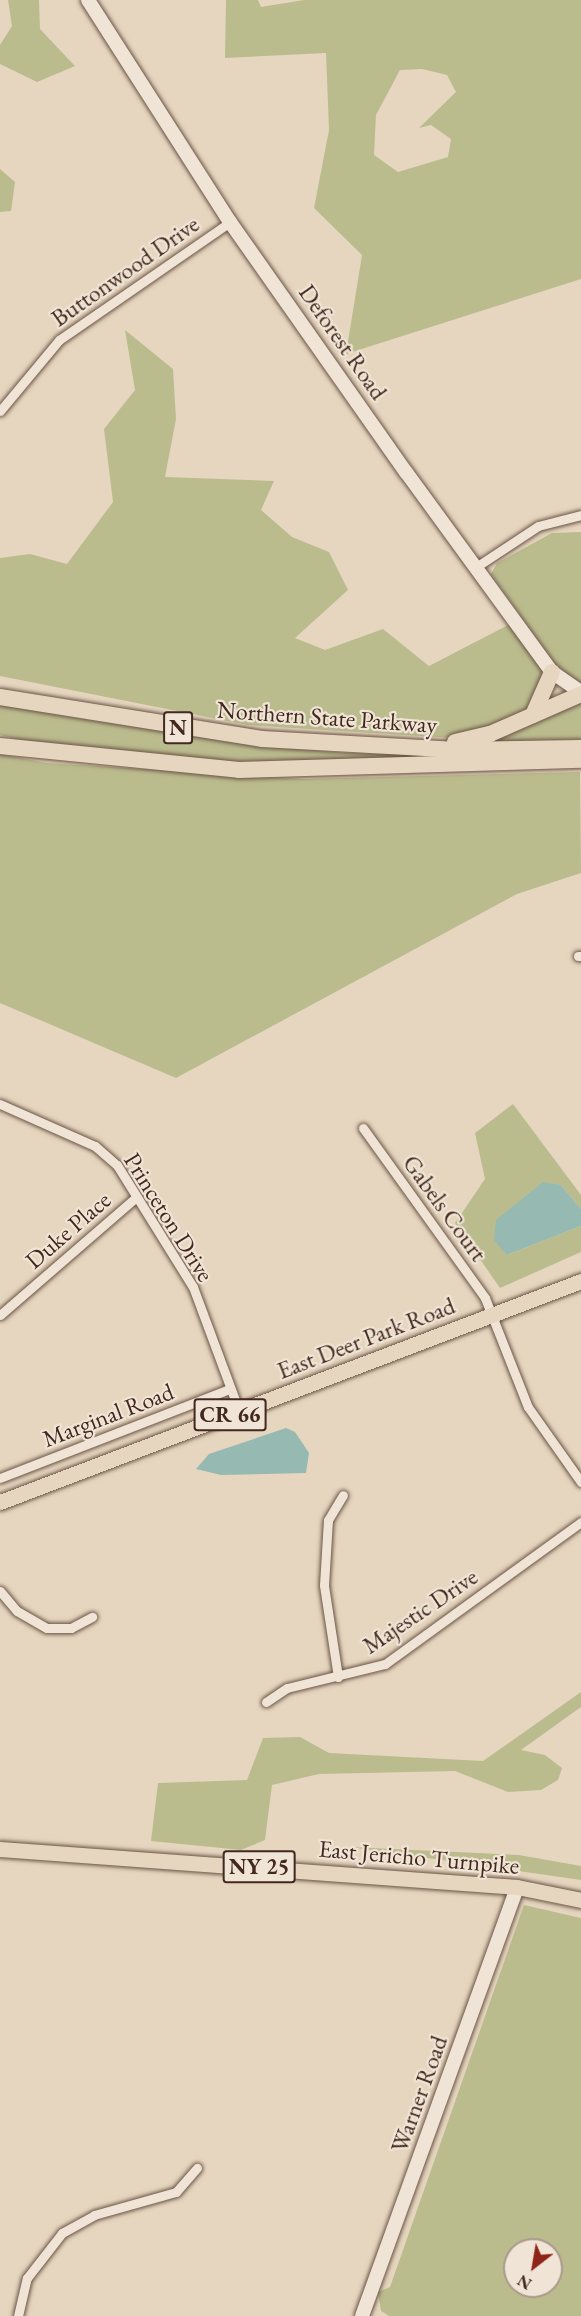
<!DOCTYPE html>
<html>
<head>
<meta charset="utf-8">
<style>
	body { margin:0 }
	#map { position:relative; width:581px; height:2316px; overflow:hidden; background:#e6d6bf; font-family:"EB Garamond",serif }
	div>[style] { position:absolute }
	.green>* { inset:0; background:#bbbc8e }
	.water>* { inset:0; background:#96b9b2 }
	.roads { filter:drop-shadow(0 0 2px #6b5446) drop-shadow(0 0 2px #6b5446) }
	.street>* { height:9px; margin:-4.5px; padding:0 4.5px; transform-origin:4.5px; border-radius:4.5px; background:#efe4d5 }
	.secondary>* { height:14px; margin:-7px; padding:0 7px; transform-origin:7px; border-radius:7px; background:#efe4d5 }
	.primary>* { height:15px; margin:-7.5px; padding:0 7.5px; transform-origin:7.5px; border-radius:7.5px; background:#e6d6bf }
	.highway>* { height:16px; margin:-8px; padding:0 8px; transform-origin:8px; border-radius:8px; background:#e6d6bf }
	span { translate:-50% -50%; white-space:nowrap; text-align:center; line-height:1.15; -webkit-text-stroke:4.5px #efe4d5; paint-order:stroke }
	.shield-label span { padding:2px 4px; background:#efe4d5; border:2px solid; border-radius:4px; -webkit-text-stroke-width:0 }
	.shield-label { font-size:22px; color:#42281e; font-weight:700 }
	.street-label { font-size:24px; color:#42281e }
	.north { position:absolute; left:503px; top:2238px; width:60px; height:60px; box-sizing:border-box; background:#efe4d5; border:2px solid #aa998c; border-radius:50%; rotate:211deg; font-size:16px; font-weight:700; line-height:24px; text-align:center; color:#42281e }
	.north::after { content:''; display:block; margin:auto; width:21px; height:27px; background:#8f2418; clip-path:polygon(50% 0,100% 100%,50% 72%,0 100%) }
</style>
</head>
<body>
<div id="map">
	<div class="green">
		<i style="clip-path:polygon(8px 0,39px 0,40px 29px,75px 66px,37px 82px,0 64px,0 45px,12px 26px)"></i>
		<i style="clip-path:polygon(evenodd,226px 0,258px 0,261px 7px,304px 0,581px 0,581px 279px,346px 354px,362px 255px,314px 208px,329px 130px,326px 53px,225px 58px,226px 0,422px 69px,447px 75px,456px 92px,419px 128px,431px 125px,451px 139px,448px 157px,398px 172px,374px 155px,376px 115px,400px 70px,422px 69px)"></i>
		<i style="clip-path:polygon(0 169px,15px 182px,11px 211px,0 212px)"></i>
		<i style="clip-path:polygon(125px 330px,173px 369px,176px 419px,165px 477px,274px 481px,261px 510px,292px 537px,329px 552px,348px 590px,295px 638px,325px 650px,383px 629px,429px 666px,510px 624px,545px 672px,538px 701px,516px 717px,453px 738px,248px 725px,0 676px,0 558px,30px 554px,67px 564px,113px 502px,104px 429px,135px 390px)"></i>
		<i style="clip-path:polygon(581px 532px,581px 683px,558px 669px,491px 574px,497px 563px,552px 533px)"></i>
		<i style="clip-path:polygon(0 700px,207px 737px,331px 752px,451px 757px,224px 762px,38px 744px,0 735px)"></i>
		<i style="clip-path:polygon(581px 702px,581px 739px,489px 742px)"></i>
		<i style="clip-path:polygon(0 754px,47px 763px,304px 779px,580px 772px,581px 873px,517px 894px,176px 1078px,0 1003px)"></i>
		<i style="clip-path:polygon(513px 1104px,581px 1195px,581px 1209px,561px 1185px,507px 1255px,581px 1226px,581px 1252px,500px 1288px,455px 1223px,485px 1179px,475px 1133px)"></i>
		<i style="clip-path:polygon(581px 1692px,581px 1707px,521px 1750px,545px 1755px,562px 1768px,558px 1780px,541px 1790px,508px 1792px,455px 1771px,319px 1774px,272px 1785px,265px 1840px,241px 1850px,151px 1841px,158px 1783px,247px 1780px,263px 1738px,300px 1737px,329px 1753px,483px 1761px)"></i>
		<i style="clip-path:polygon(350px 1847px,519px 1855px,581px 1866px,581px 1880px)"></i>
		<i style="clip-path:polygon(evenodd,524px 1905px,581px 1918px,581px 2316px,389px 2316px,381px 2311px,378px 2292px,390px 2287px,524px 1905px,515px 2250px,551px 2250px,551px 2286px,515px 2286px,515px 2250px)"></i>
	</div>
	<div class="water">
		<i style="clip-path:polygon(543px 1182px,561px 1185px,581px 1209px,581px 1226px,507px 1255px,494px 1240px,496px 1220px)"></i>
		<i style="clip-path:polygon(286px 1428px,295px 1432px,309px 1453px,306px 1473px,221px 1475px,196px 1469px,209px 1454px)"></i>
	</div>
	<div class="roads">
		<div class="street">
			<i style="left:0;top:411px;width:92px;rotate:-50.3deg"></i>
			<i style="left:59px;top:340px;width:208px;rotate:-34.6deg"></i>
			<i style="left:476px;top:567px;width:74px;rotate:-33.5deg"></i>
			<i style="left:538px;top:526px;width:44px;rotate:-14.3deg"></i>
			<i style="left:578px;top:956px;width:3px"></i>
			<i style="left:0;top:1104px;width:104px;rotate:23.9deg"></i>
			<i style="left:95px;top:1146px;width:29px;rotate:41deg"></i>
			<i style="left:117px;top:1165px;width:144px;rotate:58.1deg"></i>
			<i style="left:193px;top:1287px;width:132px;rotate:69.6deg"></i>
			<i style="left:363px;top:1128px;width:209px;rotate:54.3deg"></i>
			<i style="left:485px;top:1298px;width:117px;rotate:68.5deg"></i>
			<i style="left:528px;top:1407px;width:92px;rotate:54.8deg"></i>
			<i style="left:0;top:1315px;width:179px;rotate:-40.9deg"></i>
			<i style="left:0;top:1478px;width:247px;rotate:-21.2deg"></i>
			<i style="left:0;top:1591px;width:26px;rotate:50deg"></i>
			<i style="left:17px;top:1611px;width:34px;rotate:30deg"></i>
			<i style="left:47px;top:1628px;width:24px"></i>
			<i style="left:71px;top:1628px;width:24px;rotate:-28deg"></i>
			<i style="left:338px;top:1677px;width:93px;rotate:-98.7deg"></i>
			<i style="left:324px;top:1585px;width:65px;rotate:-86.5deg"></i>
			<i style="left:328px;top:1520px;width:29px;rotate:-59deg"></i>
			<i style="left:266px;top:1702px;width:25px;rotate:-34deg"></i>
			<i style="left:287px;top:1688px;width:101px;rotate:-13.8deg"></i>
			<i style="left:385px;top:1664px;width:242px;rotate:-35.9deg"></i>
			<i style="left:18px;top:2316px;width:39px;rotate:-77deg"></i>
			<i style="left:27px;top:2278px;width:57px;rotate:-52.1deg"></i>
			<i style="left:62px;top:2233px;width:37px;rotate:-29deg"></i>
			<i style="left:94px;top:2215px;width:85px;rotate:-15.7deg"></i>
			<i style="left:176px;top:2192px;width:32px;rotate:-49deg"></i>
		</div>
		<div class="secondary">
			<i style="left:88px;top:0;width:264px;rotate:57.4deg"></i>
			<i style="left:230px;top:222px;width:306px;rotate:54.9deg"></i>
			<i style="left:406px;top:472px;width:248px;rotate:53.9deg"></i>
			<i style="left:552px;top:672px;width:35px;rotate:35deg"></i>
			<i style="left:362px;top:2316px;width:456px;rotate:-70.1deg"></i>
		</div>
		<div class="primary">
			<i style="left:0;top:1502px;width:622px;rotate:-20.83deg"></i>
			<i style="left:0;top:1849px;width:518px;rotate:4.2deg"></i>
			<i style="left:517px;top:1887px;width:65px;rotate:11.5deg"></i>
		</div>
		<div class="highway">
			<i style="left:0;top:697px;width:265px;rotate:9.1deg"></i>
			<i style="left:262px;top:739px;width:195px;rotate:3.2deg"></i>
			<i style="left:457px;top:750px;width:124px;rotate:-0.9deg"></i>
			<i style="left:533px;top:715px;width:47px;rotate:-66.2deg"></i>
			<i style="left:455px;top:742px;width:36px;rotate:-13deg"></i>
			<i style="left:490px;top:734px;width:99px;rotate:-23.7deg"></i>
			<i style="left:0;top:746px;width:240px;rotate:5.7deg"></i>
			<i style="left:239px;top:770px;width:342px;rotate:-1.7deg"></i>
		</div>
	</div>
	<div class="shield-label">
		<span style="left:178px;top:728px">N</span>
		<span style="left:230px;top:1415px">CR 66</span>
		<span style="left:259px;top:1867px">NY 25</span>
	</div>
	<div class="street-label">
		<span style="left:125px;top:271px;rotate:-35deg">Buttonwood Drive</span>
		<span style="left:343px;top:342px;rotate:55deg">Deforest Road</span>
		<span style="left:327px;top:717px;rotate:4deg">Northern State Parkway</span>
		<span style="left:445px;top:1208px;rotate:54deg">Gabels Court</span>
		<span style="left:169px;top:1217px;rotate:58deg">Princeton Drive</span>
		<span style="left:68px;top:1230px;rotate:-41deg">Duke Place</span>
		<span style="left:366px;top:1338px;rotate:-21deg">East Deer Park Road</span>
		<span style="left:108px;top:1415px;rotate:-21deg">Marginal Road</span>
		<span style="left:420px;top:1611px;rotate:-34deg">Majestic Drive</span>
		<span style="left:419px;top:1857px;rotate:5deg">East Jericho Turnpike</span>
		<span style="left:419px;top:2094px;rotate:-70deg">Warner Road</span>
	</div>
	<div class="north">N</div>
</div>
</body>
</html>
